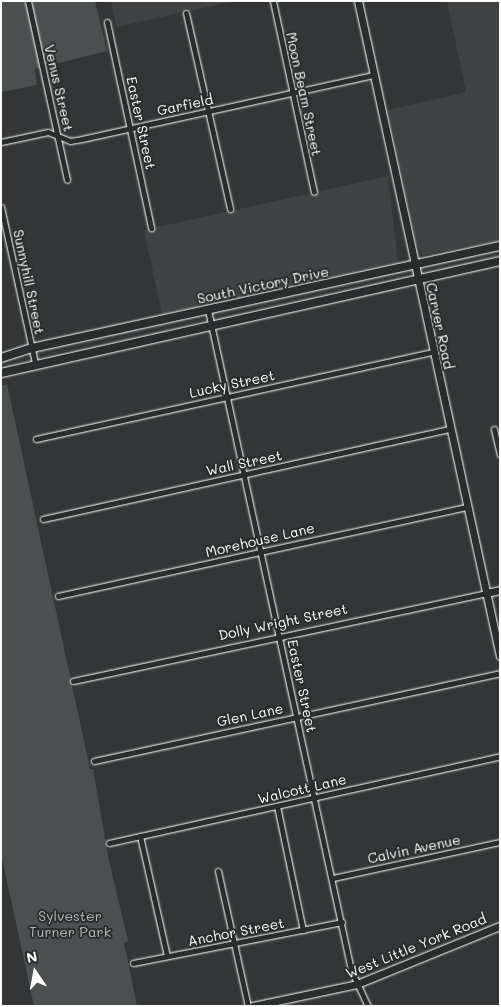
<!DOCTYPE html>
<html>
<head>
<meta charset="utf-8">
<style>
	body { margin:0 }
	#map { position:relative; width:501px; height:1007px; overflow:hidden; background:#333536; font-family:Mali,sans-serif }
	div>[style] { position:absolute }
	.built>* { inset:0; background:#404243 }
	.green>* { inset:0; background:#4c4f50 }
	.roads { filter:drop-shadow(0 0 1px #fff) drop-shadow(0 0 1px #fff) }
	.minor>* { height:5px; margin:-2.5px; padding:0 2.5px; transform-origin:2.5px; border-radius:2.5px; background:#2a2d2e }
	.tertiary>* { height:7px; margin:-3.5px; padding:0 3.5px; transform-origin:3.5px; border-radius:3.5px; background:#2a2d2e }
	.secondary>* { height:8px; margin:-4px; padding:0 4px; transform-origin:4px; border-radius:4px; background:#2a2d2e }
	span { translate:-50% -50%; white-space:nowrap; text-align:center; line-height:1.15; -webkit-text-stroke:4px #2a2d2e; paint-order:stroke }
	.street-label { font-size:14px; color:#fff }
	.park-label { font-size:14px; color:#b7b9b9 }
	.frame { position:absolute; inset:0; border:2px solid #fff; pointer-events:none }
	.north { position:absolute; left:10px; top:947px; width:50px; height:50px; -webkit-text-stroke:4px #2a2d2e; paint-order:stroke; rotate:348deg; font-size:14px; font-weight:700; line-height:20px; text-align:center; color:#fff }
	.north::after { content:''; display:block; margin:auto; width:18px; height:22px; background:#fff; clip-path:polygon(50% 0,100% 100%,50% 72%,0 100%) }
</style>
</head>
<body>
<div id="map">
	<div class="built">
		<i style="clip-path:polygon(111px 1px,235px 1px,116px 27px)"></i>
		<i style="clip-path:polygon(447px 1px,500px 1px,500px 240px,423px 255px,416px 243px,388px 110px,466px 92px)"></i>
		<i style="clip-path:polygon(388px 176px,398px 262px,162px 314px,144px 230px)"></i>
	</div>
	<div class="green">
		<i style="clip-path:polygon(1px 1px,95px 1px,107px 51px,35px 69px,37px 85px,1px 92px)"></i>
		<i style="clip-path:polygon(7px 384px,90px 769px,93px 769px,108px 856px,128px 941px,124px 943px,137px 1006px,34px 1006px,1px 854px,1px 386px)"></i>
	</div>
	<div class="roads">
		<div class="minor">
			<i style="left:28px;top:1px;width:183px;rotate:77.7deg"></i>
			<i style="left:273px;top:1px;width:195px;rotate:77.9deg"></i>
			<i style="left:186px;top:13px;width:201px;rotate:77.3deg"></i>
			<i style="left:107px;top:22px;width:211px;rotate:77.9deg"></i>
			<i style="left:1px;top:142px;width:48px;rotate:-12deg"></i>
			<i style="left:48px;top:132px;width:24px;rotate:22deg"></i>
			<i style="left:70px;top:141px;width:12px;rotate:-9deg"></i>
			<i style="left:82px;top:139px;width:299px;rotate:-12.4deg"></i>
			<i style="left:1px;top:207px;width:160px;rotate:77.7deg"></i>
			<i style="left:208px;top:310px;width:675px;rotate:77.77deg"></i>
			<i style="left:351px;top:970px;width:40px;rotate:65deg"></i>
			<i style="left:494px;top:429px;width:26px;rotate:77deg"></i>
			<i style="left:36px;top:439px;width:406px;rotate:-12.4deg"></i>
			<i style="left:43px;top:519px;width:417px;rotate:-12.5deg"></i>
			<i style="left:58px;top:596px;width:419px;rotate:-12.3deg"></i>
			<i style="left:73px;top:681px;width:422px;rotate:-12deg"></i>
			<i style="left:94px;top:761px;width:415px;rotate:-12.2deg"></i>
			<i style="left:277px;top:806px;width:127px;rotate:78.2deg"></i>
			<i style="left:140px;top:836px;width:123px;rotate:77.3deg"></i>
			<i style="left:109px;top:843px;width:401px;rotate:-12.5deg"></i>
			<i style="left:218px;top:871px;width:138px;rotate:77.5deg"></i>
			<i style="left:333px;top:878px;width:171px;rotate:-12.2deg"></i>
			<i style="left:133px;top:963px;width:213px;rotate:-11.1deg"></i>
		</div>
		<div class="tertiary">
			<i style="left:358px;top:1px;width:670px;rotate:77.77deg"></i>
			<i style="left:486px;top:593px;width:14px;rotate:-12deg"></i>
			<i style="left:253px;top:1006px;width:106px;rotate:-11.9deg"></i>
			<i style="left:357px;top:984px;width:154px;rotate:-22.1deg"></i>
		</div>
		<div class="secondary">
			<i style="left:1px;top:358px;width:33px;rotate:-18deg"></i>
			<i style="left:32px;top:348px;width:479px;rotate:-12.3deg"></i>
			<i style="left:1px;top:373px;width:511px;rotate:-12.65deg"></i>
		</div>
	</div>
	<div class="street-label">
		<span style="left:59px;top:88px;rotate:77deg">Venus Street</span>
		<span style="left:304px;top:94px;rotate:78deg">Moon Beam Street</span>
		<span style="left:185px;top:105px;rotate:-12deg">Garfield</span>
		<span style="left:141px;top:123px;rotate:78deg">Easter Street</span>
		<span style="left:29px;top:282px;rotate:78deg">Sunnyhill Street</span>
		<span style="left:263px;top:285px;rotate:-12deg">South Victory Drive</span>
		<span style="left:440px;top:326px;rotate:78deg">Carver Road</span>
		<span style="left:232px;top:384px;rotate:-12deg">Lucky Street</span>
		<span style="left:244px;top:463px;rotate:-12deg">Wall Street</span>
		<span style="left:260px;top:540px;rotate:-13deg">Morehouse Lane</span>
		<span style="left:283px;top:622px;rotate:-12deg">Dolly Wright Street</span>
		<span style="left:302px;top:686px;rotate:78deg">Easter Street</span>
		<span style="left:250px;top:715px;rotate:-12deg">Glen Lane</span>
		<span style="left:302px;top:789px;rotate:-13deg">Walcott Lane</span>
		<span style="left:414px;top:849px;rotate:-12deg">Calvin Avenue</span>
		<span style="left:236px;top:932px;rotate:-11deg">Anchor Street</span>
		<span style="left:416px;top:946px;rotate:-22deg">West Little York Road</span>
	</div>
	<div class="park-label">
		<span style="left:70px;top:924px">Sylvester<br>Turner Park</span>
	</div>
	<div class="frame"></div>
	<div class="north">N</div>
</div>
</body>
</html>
